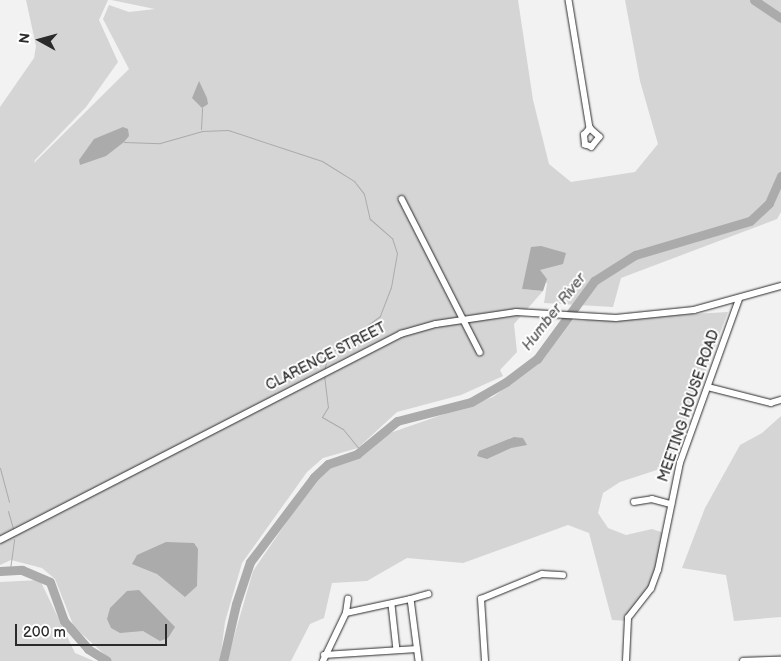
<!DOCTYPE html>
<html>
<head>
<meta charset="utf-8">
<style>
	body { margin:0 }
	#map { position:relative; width:781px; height:661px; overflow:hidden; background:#f2f2f2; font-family:"Balsamiq Sans",sans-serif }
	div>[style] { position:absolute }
	.green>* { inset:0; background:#d5d5d5 }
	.water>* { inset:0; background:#ababab }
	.stream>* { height:1px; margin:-0.5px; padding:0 0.5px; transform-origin:0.5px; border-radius:0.5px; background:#ababab }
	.river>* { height:9px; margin:-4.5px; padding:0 4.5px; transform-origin:4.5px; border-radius:4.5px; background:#ababab }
	.roads { filter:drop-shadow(0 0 1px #2b2b2b) drop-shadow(0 0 1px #2b2b2b) }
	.minor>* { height:5.5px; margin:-2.75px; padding:0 2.75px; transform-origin:2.75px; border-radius:2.75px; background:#fff }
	span { translate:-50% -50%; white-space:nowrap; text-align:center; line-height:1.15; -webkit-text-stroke:4px #fff; paint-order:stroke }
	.street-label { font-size:14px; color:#2b2b2b }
	.water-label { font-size:15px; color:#585858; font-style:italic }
	.north { position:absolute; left:15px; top:15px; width:50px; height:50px; -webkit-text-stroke:4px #fff; paint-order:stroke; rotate:277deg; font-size:14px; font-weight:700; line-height:20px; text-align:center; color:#2b2b2b }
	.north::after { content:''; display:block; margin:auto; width:18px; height:22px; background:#2b2b2b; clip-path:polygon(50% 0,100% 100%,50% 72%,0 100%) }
	.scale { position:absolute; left:15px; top:624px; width:152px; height:22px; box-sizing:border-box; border:2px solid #2b2b2b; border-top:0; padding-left:6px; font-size:15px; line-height:18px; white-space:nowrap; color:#2b2b2b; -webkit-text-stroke:4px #fff; paint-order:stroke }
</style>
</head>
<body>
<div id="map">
	<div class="green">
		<i style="clip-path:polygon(26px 0,108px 0,99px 20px,118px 62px,86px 107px,35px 160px,34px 163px,129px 69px,103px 19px,109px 5px,129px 12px,155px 9px,111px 0,518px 0,533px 100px,549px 164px,571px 182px,635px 172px,658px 144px,640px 81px,625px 0,781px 0,781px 212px,777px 219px,621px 278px,613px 307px,544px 303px,547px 284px,539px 270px,553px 251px,522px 289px,543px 291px,514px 324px,517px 352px,500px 370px,503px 376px,461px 395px,397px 412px,358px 448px,323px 458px,307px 472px,242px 563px,225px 622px,220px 661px,112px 661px,74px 627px,55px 579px,42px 568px,11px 560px,0 565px,0 107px,34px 58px,36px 46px)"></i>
		<i style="clip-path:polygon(728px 312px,669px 466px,620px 482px,603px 493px,598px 513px,608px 528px,626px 535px,652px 529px,667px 534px,654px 585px,627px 621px,612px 620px,589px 533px,568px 525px,463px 563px,407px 558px,367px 581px,332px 583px,324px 618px,310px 624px,291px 661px,227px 661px,253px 571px,321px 472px,353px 460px,390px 433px,493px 397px,544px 358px,570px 321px)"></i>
		<i style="clip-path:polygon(781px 416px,781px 617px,734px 621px,726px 575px,682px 568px,705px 508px,740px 445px,762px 433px)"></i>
		<i style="clip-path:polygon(40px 580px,75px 653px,94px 661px,0 661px,0 582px)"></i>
	</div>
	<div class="water">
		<i style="clip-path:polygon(199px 81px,207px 98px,208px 104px,202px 108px,192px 98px)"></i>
		<i style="clip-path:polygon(123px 127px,128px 129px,129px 136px,124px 142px,106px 156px,80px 165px,79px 160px,94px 139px)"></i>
		<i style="clip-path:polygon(541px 246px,566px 253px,563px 264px,540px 270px,547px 279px,543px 291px,522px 289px,531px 247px)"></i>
		<i style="clip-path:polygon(514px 437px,523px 438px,527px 445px,511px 448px,487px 459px,477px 456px,479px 451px)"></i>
		<i style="clip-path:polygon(166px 542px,194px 543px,198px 549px,197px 586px,185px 597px,157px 574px,132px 564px,137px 555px)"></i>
		<i style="clip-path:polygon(139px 590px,175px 627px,168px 638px,160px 641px,143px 631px,120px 633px,111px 628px,107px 619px,110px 608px,127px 591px)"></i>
	</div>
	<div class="stream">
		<i style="left:201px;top:129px;width:21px;rotate:-87deg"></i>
		<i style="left:124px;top:142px;width:36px;rotate:2deg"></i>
		<i style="left:160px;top:143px;width:44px;rotate:-15.9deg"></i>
		<i style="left:202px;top:131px;width:26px;rotate:-2deg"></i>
		<i style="left:228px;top:130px;width:99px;rotate:18.3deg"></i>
		<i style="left:322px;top:161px;width:38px;rotate:32deg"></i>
		<i style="left:354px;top:181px;width:16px;rotate:52deg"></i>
		<i style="left:364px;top:194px;width:26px;rotate:77deg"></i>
		<i style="left:370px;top:219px;width:29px;rotate:41deg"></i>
		<i style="left:392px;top:238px;width:16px;rotate:72deg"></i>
		<i style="left:397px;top:253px;width:35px;rotate:100deg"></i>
		<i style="left:391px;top:287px;width:31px;rotate:111deg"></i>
		<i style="left:380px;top:316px;width:65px;rotate:143.1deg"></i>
		<i style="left:328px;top:355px;width:16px;rotate:104deg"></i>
		<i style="left:324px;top:375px;width:32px;rotate:83deg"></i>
		<i style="left:328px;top:407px;width:12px;rotate:121deg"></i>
		<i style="left:322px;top:417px;width:24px;rotate:30deg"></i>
		<i style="left:343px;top:429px;width:28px;rotate:51deg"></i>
		<i style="left:0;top:468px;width:35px;rotate:75deg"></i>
		<i style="left:8px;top:511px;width:19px;rotate:74deg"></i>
		<i style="left:10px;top:569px;width:30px;rotate:-82deg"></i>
	</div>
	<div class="river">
		<i style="left:754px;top:0;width:32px;rotate:34deg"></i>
		<i style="left:0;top:571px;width:22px;rotate:-3deg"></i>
		<i style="left:22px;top:570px;width:30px;rotate:23deg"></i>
		<i style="left:50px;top:582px;width:41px;rotate:70.3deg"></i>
		<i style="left:64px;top:621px;width:37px;rotate:49deg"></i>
		<i style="left:88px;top:649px;width:22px;rotate:32deg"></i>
		<i style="left:223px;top:661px;width:58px;rotate:-77.2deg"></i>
		<i style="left:236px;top:604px;width:44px;rotate:-71.6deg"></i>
		<i style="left:250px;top:562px;width:106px;rotate:-53deg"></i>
		<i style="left:314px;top:477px;width:19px;rotate:-43deg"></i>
		<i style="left:328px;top:464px;width:31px;rotate:-19deg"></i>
		<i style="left:357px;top:454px;width:52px;rotate:-39.5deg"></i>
		<i style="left:397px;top:421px;width:76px;rotate:-14.4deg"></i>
		<i style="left:471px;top:402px;width:40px;rotate:-29.7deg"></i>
		<i style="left:506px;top:382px;width:39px;rotate:-37deg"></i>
		<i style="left:537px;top:359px;width:97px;rotate:-53.8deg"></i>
		<i style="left:594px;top:281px;width:49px;rotate:-32.4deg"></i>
		<i style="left:635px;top:255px;width:120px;rotate:-16.5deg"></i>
		<i style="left:750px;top:221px;width:26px;rotate:-43deg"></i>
		<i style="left:769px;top:203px;width:30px;rotate:-66deg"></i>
	</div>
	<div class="roads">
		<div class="minor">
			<i style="left:569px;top:0;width:130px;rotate:80.7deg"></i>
			<i style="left:590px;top:128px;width:13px;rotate:42deg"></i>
			<i style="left:600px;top:137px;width:13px;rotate:129deg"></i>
			<i style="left:592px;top:147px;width:7px;rotate:-164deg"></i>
			<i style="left:585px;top:145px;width:10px;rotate:-96deg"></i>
			<i style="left:584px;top:135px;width:9px;rotate:-49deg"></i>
			<i style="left:402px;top:199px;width:172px;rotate:63deg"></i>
			<i style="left:708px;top:387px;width:65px;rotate:14.3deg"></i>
			<i style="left:771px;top:403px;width:10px;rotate:-17deg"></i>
			<i style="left:634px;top:502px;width:18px;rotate:-9deg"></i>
			<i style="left:652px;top:499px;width:20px;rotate:15deg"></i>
			<i style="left:0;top:540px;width:451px;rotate:-27.2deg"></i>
			<i style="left:401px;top:334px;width:36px;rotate:-16deg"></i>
			<i style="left:436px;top:324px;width:81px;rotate:-8.5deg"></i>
			<i style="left:516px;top:312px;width:100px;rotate:3.4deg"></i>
			<i style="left:616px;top:318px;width:78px;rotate:-5.9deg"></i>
			<i style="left:694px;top:310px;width:90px;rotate:-15.4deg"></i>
			<i style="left:411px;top:599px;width:18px;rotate:-16deg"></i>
			<i style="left:392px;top:605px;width:45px;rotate:83.7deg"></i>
			<i style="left:346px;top:613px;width:14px;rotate:-82deg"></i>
			<i style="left:324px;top:655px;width:93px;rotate:-3.7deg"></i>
			<i style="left:323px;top:661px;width:53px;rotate:-64.4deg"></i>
			<i style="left:346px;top:613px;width:66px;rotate:-12.2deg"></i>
			<i style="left:411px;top:599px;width:63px;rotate:82.6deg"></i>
			<i style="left:485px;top:661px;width:62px;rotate:-93.7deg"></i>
			<i style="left:481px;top:599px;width:66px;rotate:-22.3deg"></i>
			<i style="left:542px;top:574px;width:21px;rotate:3deg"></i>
			<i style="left:626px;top:661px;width:43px;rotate:-87.3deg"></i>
			<i style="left:628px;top:618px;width:37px;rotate:-52deg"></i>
			<i style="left:651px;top:589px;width:20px;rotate:-70deg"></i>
			<i style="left:658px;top:570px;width:109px;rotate:-78.4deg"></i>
			<i style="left:680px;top:463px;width:174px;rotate:-70.2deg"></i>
			<i style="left:743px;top:661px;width:38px;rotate:-2deg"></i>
		</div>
	</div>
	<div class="street-label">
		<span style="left:326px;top:357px;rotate:-27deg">CLARENCE STREET</span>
		<span style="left:689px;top:406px;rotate:-71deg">MEETING HOUSE ROAD</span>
	</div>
	<div class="water-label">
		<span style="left:554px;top:312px;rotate:-52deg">Humber River</span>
	</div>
	<div class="north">N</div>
	<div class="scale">200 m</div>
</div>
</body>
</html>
